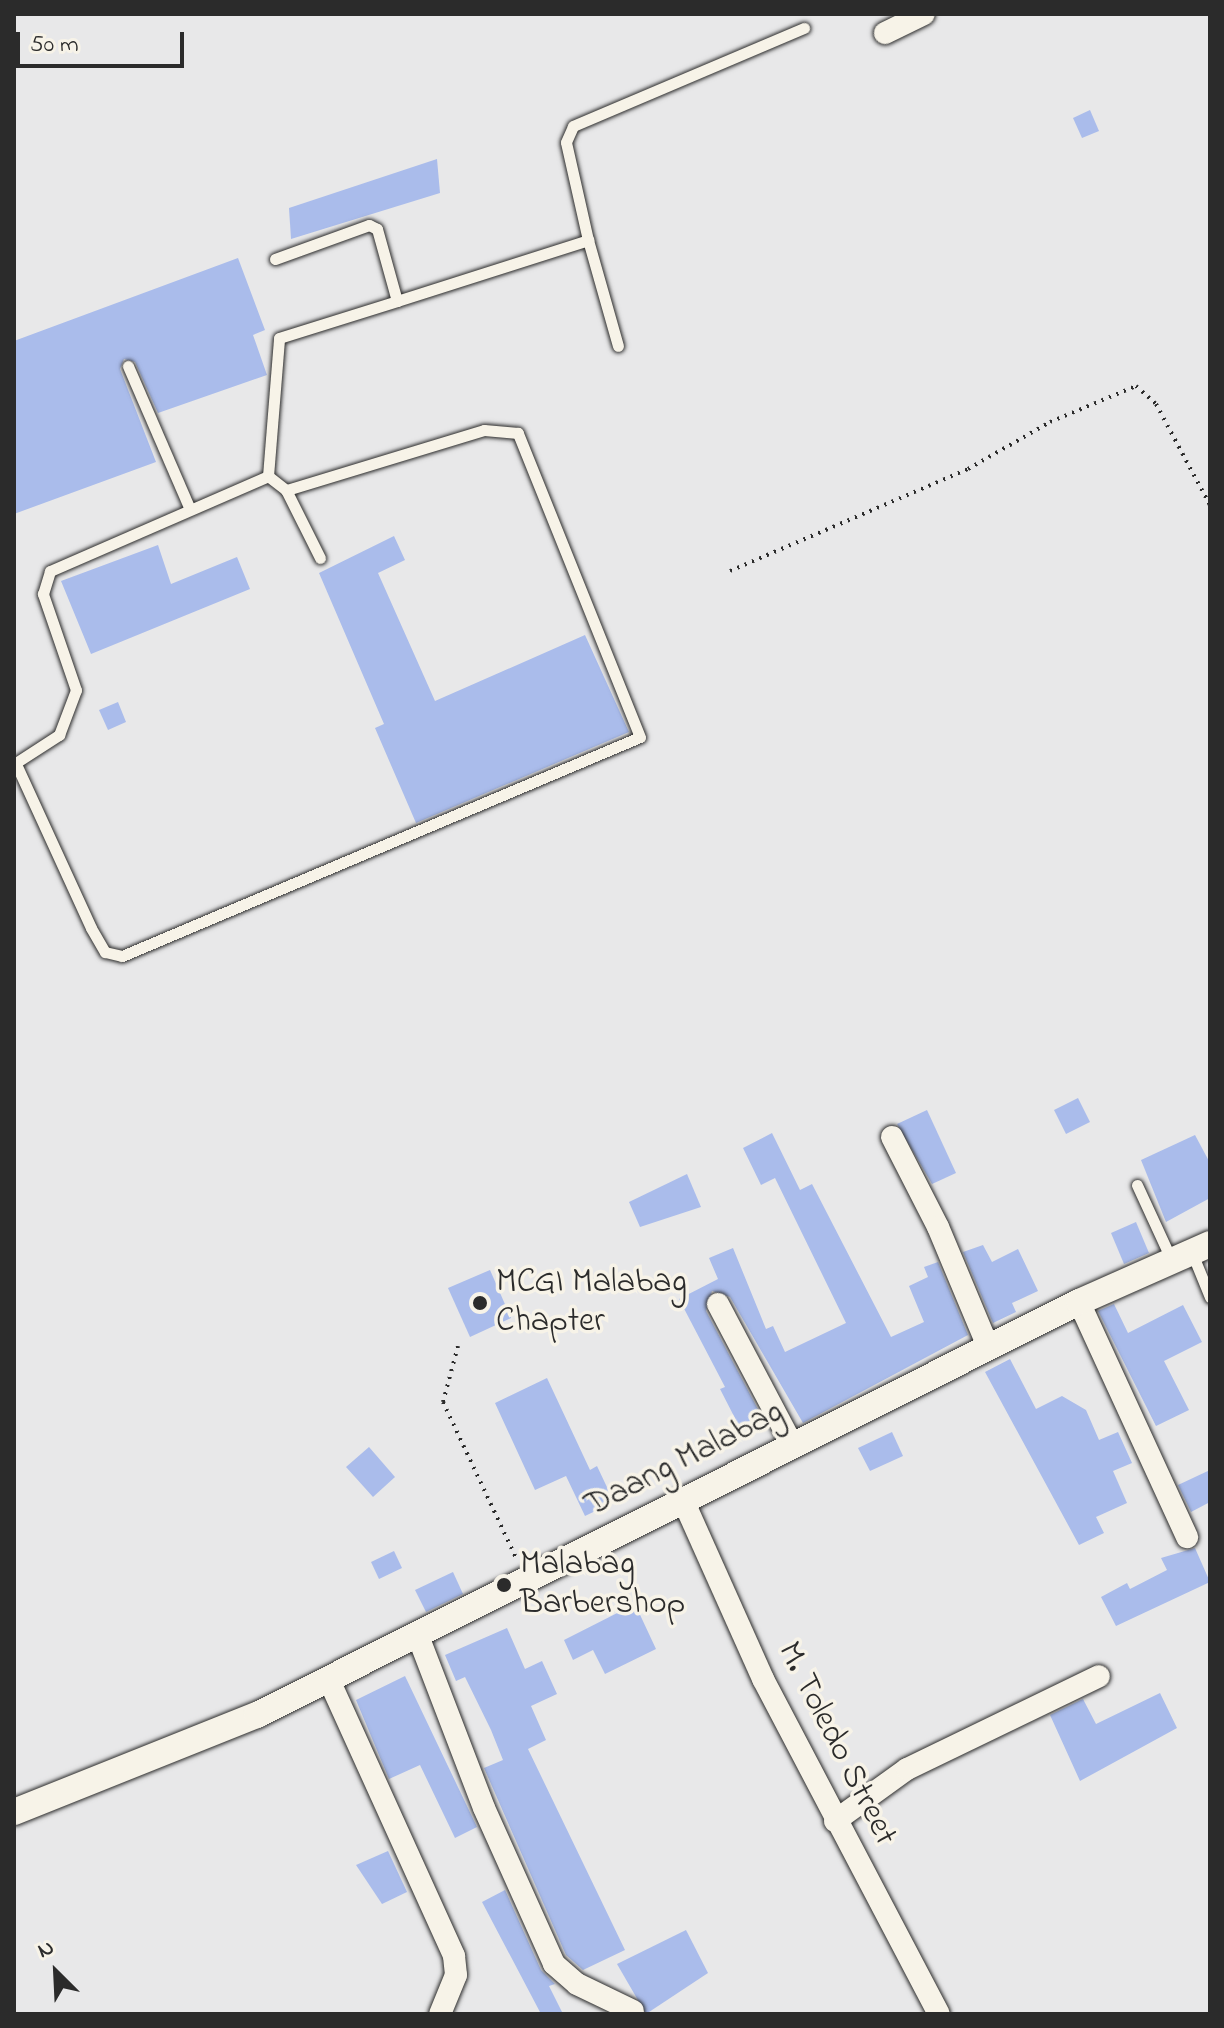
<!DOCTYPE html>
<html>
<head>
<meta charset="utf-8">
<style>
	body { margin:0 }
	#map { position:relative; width:1224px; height:2028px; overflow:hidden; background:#e8e8e9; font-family:"Indie Flower",sans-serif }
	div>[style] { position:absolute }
	.building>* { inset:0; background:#aabceb }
	.path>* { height:4px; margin-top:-2px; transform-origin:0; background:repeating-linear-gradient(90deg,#2b2b2b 0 2px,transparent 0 8px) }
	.roads { filter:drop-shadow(0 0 2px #2b2b2b) drop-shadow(0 0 2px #2b2b2b) }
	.service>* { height:11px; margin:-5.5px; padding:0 5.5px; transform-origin:5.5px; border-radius:5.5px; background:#f7f3e8 }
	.minor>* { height:22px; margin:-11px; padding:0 11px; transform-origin:11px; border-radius:11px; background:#f7f3e8 }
	.tertiary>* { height:26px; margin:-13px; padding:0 13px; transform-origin:13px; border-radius:13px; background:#f7f3e8 }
	.dots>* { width:22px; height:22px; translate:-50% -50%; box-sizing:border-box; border:4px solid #f7f3e8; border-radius:50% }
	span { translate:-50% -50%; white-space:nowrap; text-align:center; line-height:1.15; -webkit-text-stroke:7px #f7f3e8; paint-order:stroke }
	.poi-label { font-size:34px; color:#2b2b2b }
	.left { translate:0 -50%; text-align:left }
	.street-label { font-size:34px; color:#2b2b2b }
	.frame { position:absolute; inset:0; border:16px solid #2b2b2b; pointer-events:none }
	.north { position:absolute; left:16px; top:1932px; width:80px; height:80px; -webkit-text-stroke:6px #f7f3e8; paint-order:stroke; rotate:336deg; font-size:22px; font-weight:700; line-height:32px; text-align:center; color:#2b2b2b }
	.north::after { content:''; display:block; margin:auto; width:28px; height:36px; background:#2b2b2b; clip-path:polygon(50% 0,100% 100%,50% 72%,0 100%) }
	.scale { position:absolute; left:16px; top:32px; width:168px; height:36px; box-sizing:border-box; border:4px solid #2b2b2b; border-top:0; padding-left:10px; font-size:24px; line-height:28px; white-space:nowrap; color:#2b2b2b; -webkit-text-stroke:6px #f7f3e8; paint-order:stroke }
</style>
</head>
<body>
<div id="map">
	<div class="building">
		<i style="clip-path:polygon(1090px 110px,1099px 131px,1082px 138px,1073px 118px)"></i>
		<i style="clip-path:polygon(437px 159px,440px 193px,291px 239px,289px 208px)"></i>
		<i style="clip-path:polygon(238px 258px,265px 330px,253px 335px,267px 375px,158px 413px,135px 362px,124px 359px,120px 369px,156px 462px,14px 514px,14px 341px)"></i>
		<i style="clip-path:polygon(394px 536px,405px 560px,378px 573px,435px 701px,585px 635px,629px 732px,416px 823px,375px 728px,384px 724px,319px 573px)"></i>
		<i style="clip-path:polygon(158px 545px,171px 584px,237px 557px,250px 589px,91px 654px,61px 581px)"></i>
		<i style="clip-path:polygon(118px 702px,126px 722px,108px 730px,99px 710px)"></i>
		<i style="clip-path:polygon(1078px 1098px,1090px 1122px,1066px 1134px,1054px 1110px)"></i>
		<i style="clip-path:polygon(927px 1110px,956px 1173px,932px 1184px,897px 1124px)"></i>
		<i style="clip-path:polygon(772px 1133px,800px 1190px,812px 1184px,891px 1337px,924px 1322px,909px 1286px,928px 1277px,924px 1267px,938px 1262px,968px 1335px,803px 1423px,730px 1297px,712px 1291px,706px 1311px,761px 1415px,739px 1426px,720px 1389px,725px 1387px,679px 1299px,718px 1279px,709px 1258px,733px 1248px,766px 1329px,773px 1326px,785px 1352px,846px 1323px,775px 1178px,761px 1185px,743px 1148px)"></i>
		<i style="clip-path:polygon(1195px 1135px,1210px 1163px,1210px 1198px,1166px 1222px,1141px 1160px)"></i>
		<i style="clip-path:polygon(687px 1174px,701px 1207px,640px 1227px,629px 1202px)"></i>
		<i style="clip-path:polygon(1136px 1222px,1149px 1253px,1124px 1264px,1111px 1233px)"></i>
		<i style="clip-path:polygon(983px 1245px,992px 1262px,1018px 1249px,1038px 1291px,1012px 1303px,1016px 1312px,993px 1323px,963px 1252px)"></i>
		<i style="clip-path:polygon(490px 1270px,511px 1318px,470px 1337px,448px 1288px)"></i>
		<i style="clip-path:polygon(1114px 1304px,1128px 1333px,1183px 1305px,1202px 1342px,1164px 1361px,1189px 1410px,1156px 1426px,1098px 1311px)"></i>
		<i style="clip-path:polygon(1010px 1359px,1036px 1409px,1062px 1396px,1086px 1410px,1099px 1440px,1118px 1432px,1132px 1463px,1113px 1471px,1127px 1503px,1096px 1517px,1104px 1533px,1079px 1545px,985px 1372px)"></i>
		<i style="clip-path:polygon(547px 1378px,590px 1470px,597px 1466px,614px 1502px,585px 1516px,566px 1476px,535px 1490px,495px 1403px)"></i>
		<i style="clip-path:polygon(892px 1432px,903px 1456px,870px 1471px,858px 1448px)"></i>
		<i style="clip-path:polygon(369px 1447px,395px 1477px,373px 1497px,346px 1467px)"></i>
		<i style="clip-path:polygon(1210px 1470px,1210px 1502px,1191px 1512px,1178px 1485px)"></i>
		<i style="clip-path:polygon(1195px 1548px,1210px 1582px,1116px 1626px,1101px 1597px,1127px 1583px,1130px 1589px,1167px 1570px,1161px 1558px)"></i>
		<i style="clip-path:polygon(394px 1551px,402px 1568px,379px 1579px,371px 1562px)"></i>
		<i style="clip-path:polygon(453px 1572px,463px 1594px,426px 1612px,415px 1590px)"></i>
		<i style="clip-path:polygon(635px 1604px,656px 1649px,605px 1674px,593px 1650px,573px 1660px,564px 1640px)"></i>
		<i style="clip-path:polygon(507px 1628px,525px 1669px,542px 1661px,557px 1694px,531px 1706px,546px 1740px,528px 1749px,625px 1950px,583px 1970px,566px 1955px,484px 1768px,503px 1760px,491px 1730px,465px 1677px,456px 1681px,445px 1655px)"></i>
		<i style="clip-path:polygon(405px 1676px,477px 1827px,455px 1838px,420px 1765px,389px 1779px,356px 1700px)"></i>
		<i style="clip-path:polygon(1160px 1693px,1177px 1728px,1080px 1781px,1050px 1715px,1083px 1699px,1096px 1724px)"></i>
		<i style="clip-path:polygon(388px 1851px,407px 1892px,382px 1904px,356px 1865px)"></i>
		<i style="clip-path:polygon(505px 1890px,541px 1970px,555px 1984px,549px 1986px,563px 2014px,541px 2014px,482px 1902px)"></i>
		<i style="clip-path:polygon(686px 1930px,708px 1973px,646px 2014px,617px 1964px)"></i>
	</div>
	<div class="path">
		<i style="left:730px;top:571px;width:259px;rotate:-23.2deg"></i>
		<i style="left:968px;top:469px;width:95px;rotate:-29.8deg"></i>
		<i style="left:1050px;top:422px;width:93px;rotate:-22.7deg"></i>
		<i style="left:1136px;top:386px;width:27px;rotate:42deg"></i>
		<i style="left:1156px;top:404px;width:115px;rotate:61.9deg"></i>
		<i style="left:458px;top:1346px;width:58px;rotate:105deg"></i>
		<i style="left:443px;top:1402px;width:174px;rotate:64.9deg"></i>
	</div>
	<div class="roads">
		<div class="service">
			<i style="left:588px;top:240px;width:100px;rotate:-102.7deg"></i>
			<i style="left:566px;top:142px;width:17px;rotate:-66deg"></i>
			<i style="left:573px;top:126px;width:251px;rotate:-23deg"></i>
			<i style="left:397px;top:301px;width:201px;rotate:-17.7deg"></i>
			<i style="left:588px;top:240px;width:110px;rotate:74.2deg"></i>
			<i style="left:128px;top:366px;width:156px;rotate:66.6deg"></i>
			<i style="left:286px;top:490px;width:76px;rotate:63.4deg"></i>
			<i style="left:14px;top:764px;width:54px;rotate:-32.8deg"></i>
			<i style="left:59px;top:735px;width:48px;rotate:-69.3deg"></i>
			<i style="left:76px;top:690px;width:102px;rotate:-109deg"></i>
			<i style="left:43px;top:594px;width:24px;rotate:-73deg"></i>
			<i style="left:50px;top:571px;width:238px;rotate:-23.5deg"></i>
			<i style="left:268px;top:476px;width:138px;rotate:-85.4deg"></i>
			<i style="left:279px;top:338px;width:124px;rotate:-17.4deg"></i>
			<i style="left:397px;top:301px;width:75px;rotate:-105.5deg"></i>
			<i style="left:377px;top:229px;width:9px;rotate:-153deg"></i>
			<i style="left:369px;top:225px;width:100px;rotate:160.1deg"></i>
			<i style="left:16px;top:764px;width:180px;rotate:65.4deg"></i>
			<i style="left:91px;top:928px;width:28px;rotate:60deg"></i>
			<i style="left:105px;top:952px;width:17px;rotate:13deg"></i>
			<i style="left:122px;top:956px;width:562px;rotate:-22.92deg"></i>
			<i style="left:640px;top:737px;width:328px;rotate:-111.9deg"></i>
			<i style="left:518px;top:433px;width:34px;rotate:-175deg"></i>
			<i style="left:484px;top:430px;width:207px;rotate:163.1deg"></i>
			<i style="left:286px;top:490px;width:23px;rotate:-142deg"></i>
			<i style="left:1137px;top:1185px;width:84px;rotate:65.3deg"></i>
			<i style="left:1192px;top:1253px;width:48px;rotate:67.8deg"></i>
		</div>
		<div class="minor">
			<i style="left:885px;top:33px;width:43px;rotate:-26deg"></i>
			<i style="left:892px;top:1137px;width:101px;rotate:62.9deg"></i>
			<i style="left:938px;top:1227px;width:132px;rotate:67.3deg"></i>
			<i style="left:1079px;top:1302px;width:259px;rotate:65.3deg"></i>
			<i style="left:718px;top:1304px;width:161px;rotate:62.2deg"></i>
			<i style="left:683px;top:1500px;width:196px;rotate:65.9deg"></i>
			<i style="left:763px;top:1679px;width:378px;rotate:62.3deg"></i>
			<i style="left:418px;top:1636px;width:184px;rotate:69deg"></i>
			<i style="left:484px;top:1808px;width:171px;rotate:65.8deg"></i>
			<i style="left:554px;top:1964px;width:30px;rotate:41deg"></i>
			<i style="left:577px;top:1984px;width:62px;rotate:25.7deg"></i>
			<i style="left:329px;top:1680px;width:303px;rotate:65.6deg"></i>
			<i style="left:454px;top:1956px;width:19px;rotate:84deg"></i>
			<i style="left:456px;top:1975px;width:42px;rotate:112.3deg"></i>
			<i style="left:835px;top:1821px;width:89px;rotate:-35.8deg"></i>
			<i style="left:907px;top:1769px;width:213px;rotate:-25.8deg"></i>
		</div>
		<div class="tertiary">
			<i style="left:14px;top:1812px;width:262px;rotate:-21.8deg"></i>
			<i style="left:257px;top:1715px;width:920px;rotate:-26.68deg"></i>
			<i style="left:1079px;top:1302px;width:143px;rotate:-23.9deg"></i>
		</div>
	</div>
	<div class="dots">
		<i style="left:480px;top:1303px;background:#2b2b2b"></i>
		<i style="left:504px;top:1585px;background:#2b2b2b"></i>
	</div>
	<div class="poi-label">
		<span class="left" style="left:496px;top:1303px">MCGI Malabag<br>Chapter</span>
		<span class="left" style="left:520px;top:1585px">Malabag<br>Barbershop</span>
	</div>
	<div class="street-label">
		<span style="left:685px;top:1460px;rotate:-27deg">Daang Malabag</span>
		<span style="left:836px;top:1744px;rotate:63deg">M. Toledo Street</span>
	</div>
	<div class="frame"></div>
	<div class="north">N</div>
	<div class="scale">50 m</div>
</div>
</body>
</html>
